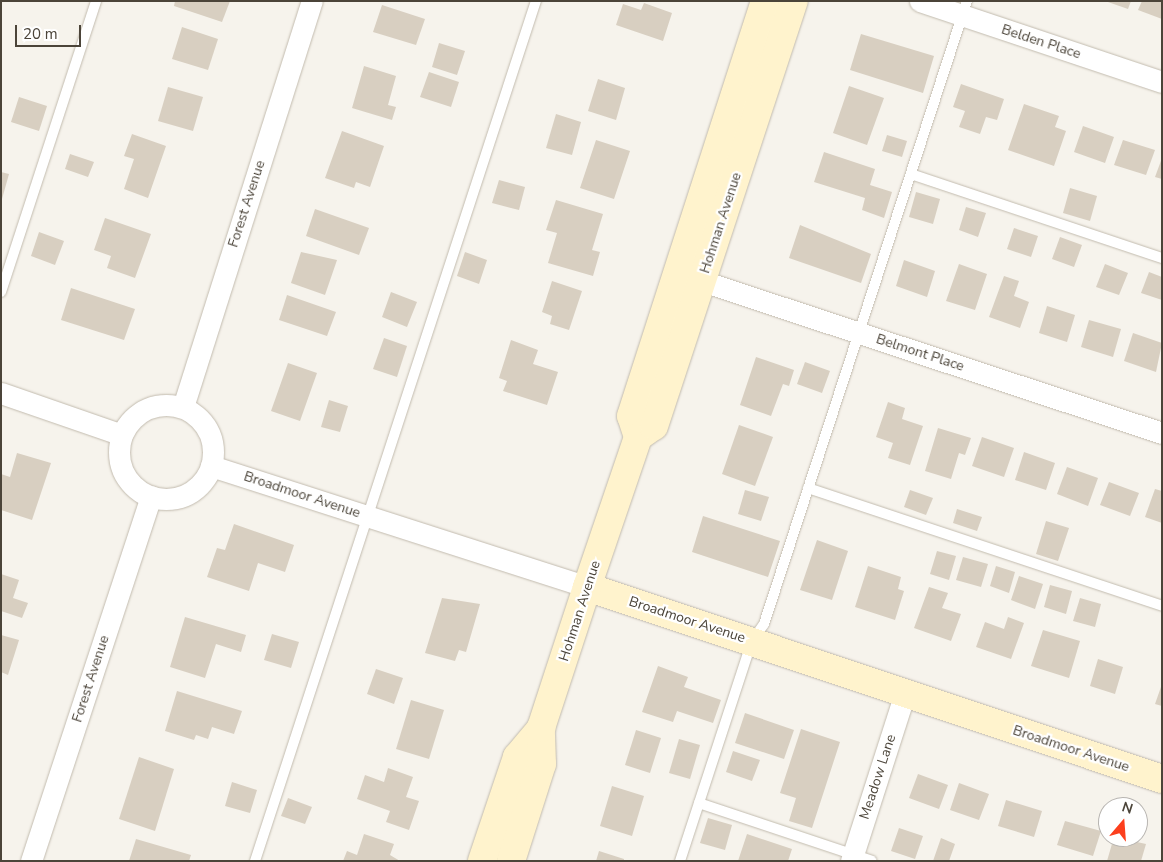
<!DOCTYPE html>
<html>
<head>
<meta charset="utf-8">
<style>
	body { margin:0 }
	#map { position:relative; width:1163px; height:862px; overflow:hidden; background:#f6f3ec; font-family:"Nunito Sans",sans-serif }
	div>[style] { position:absolute }
	.building>* { inset:0; background:#d8cfc1 }
	.roads { filter:drop-shadow(0 0 1px #c2bbae) drop-shadow(0 0 1px #c2bbae) }
	.lane>* { height:10px; margin:-5px; padding:0 5px; transform-origin:5px; border-radius:5px; background:#fff }
	.street>* { height:21px; margin:-10.5px; padding:0 10.5px; transform-origin:10.5px; border-radius:10.5px; background:#fff }
	.street>.ring { margin:-10.5px; padding:0; box-sizing:content-box; background:none; border:21px solid #fff; border-radius:50% }
	.secondary>* { height:28px; margin:-14px; padding:0 14px; transform-origin:14px; border-radius:14px; background:#fff3cd }
	span { translate:-50% -50%; white-space:nowrap; text-align:center; line-height:1.15; -webkit-text-stroke:4.5px #fff; paint-order:stroke }
	.street-label { font-size:14px; color:#4b4439 }
	.frame { position:absolute; inset:0; border:2px solid #4b4439; pointer-events:none }
	.north { position:absolute; left:1098px; top:797px; width:50px; height:50px; box-sizing:border-box; background:#fff; border:1px solid #b7b4b0; border-radius:50%; rotate:18deg; font-size:14px; font-weight:700; line-height:20px; text-align:center; color:#4b4439 }
	.north::after { content:''; display:block; margin:auto; width:18px; height:22px; background:#fc3f1d; clip-path:polygon(50% 0,100% 100%,50% 72%,0 100%) }
	.scale { position:absolute; left:15px; top:25px; width:66px; height:22px; box-sizing:border-box; border:2px solid #4b4439; border-top:0; padding-left:6px; font-size:15px; line-height:18px; white-space:nowrap; color:#4b4439; -webkit-text-stroke:4px #fff; paint-order:stroke }
</style>
</head>
<body>
<div id="map">
	<div class="building">
		<i style="clip-path:polygon(175px 1px,230px 1px,222px 22px,174px 6px)"></i>
		<i style="clip-path:polygon(1105px 1px,1131px 1px,1128px 9px)"></i>
		<i style="clip-path:polygon(1142px 1px,1162px 1px,1162px 19px,1138px 10px)"></i>
		<i style="clip-path:polygon(644px 3px,672px 13px,663px 41px,616px 25px,623px 4px,641px 10px)"></i>
		<i style="clip-path:polygon(382px 5px,425px 19px,416px 45px,373px 32px)"></i>
		<i style="clip-path:polygon(182px 27px,218px 39px,208px 70px,172px 59px)"></i>
		<i style="clip-path:polygon(861px 34px,934px 56px,923px 93px,850px 70px)"></i>
		<i style="clip-path:polygon(439px 43px,465px 51px,457px 75px,432px 67px)"></i>
		<i style="clip-path:polygon(364px 66px,396px 76px,388px 105px,396px 107px,392px 120px,352px 108px)"></i>
		<i style="clip-path:polygon(429px 72px,459px 82px,451px 107px,420px 97px)"></i>
		<i style="clip-path:polygon(598px 79px,625px 88px,616px 120px,588px 111px)"></i>
		<i style="clip-path:polygon(961px 84px,1004px 99px,997px 120px,986px 117px,980px 134px,959px 127px,965px 111px,953px 107px)"></i>
		<i style="clip-path:polygon(849px 86px,884px 98px,867px 145px,833px 133px)"></i>
		<i style="clip-path:polygon(168px 87px,203px 97px,193px 131px,158px 121px)"></i>
		<i style="clip-path:polygon(19px 97px,47px 106px,39px 131px,11px 122px)"></i>
		<i style="clip-path:polygon(1024px 104px,1059px 116px,1055px 127px,1066px 131px,1054px 166px,1008px 150px)"></i>
		<i style="clip-path:polygon(556px 114px,581px 122px,572px 155px,546px 148px)"></i>
		<i style="clip-path:polygon(1083px 126px,1114px 137px,1105px 163px,1074px 152px)"></i>
		<i style="clip-path:polygon(342px 131px,384px 146px,370px 187px,356px 182px,354px 188px,325px 178px)"></i>
		<i style="clip-path:polygon(132px 134px,166px 146px,148px 198px,124px 189px,134px 159px,124px 156px)"></i>
		<i style="clip-path:polygon(887px 135px,907px 141px,902px 157px,882px 151px)"></i>
		<i style="clip-path:polygon(596px 140px,630px 151px,614px 199px,580px 188px)"></i>
		<i style="clip-path:polygon(1123px 140px,1155px 150px,1146px 175px,1114px 165px)"></i>
		<i style="clip-path:polygon(824px 152px,875px 169px,870px 185px,892px 192px,884px 218px,862px 210px,865px 198px,814px 182px)"></i>
		<i style="clip-path:polygon(70px 154px,94px 162px,88px 177px,65px 169px)"></i>
		<i style="clip-path:polygon(1162px 158px,1162px 179px,1155px 177px)"></i>
		<i style="clip-path:polygon(1px 172px,9px 174px,2px 199px,1px 199px)"></i>
		<i style="clip-path:polygon(499px 180px,525px 187px,519px 210px,492px 203px)"></i>
		<i style="clip-path:polygon(1070px 188px,1097px 196px,1090px 221px,1063px 213px)"></i>
		<i style="clip-path:polygon(916px 192px,940px 199px,933px 224px,909px 217px)"></i>
		<i style="clip-path:polygon(556px 200px,603px 214px,592px 250px,600px 252px,593px 276px,548px 263px,557px 233px,546px 230px)"></i>
		<i style="clip-path:polygon(966px 207px,986px 213px,978px 237px,959px 230px)"></i>
		<i style="clip-path:polygon(315px 209px,369px 228px,359px 255px,306px 236px)"></i>
		<i style="clip-path:polygon(105px 218px,151px 234px,135px 278px,107px 268px,111px 256px,94px 250px)"></i>
		<i style="clip-path:polygon(800px 225px,871px 254px,861px 283px,789px 258px)"></i>
		<i style="clip-path:polygon(1014px 228px,1038px 236px,1031px 257px,1007px 249px)"></i>
		<i style="clip-path:polygon(39px 232px,64px 241px,55px 265px,31px 256px)"></i>
		<i style="clip-path:polygon(1060px 237px,1082px 245px,1074px 267px,1052px 259px)"></i>
		<i style="clip-path:polygon(301px 252px,337px 260px,325px 295px,291px 283px)"></i>
		<i style="clip-path:polygon(465px 252px,487px 260px,479px 284px,457px 276px)"></i>
		<i style="clip-path:polygon(904px 260px,935px 271px,927px 297px,896px 286px)"></i>
		<i style="clip-path:polygon(959px 264px,987px 274px,975px 310px,946px 301px)"></i>
		<i style="clip-path:polygon(1105px 264px,1128px 273px,1119px 295px,1096px 287px)"></i>
		<i style="clip-path:polygon(1149px 272px,1162px 277px,1162px 300px,1141px 293px)"></i>
		<i style="clip-path:polygon(1004px 276px,1019px 281px,1014px 296px,1029px 302px,1020px 328px,989px 317px)"></i>
		<i style="clip-path:polygon(552px 281px,582px 291px,569px 330px,550px 324px,552px 316px,542px 312px)"></i>
		<i style="clip-path:polygon(71px 288px,135px 309px,124px 340px,61px 320px)"></i>
		<i style="clip-path:polygon(391px 292px,417px 302px,407px 327px,382px 317px)"></i>
		<i style="clip-path:polygon(287px 295px,336px 312px,327px 336px,279px 320px)"></i>
		<i style="clip-path:polygon(1047px 306px,1075px 315px,1067px 342px,1039px 333px)"></i>
		<i style="clip-path:polygon(1089px 320px,1121px 329px,1113px 357px,1081px 347px)"></i>
		<i style="clip-path:polygon(1133px 333px,1162px 343px,1156px 372px,1124px 361px)"></i>
		<i style="clip-path:polygon(384px 338px,407px 346px,397px 377px,373px 369px)"></i>
		<i style="clip-path:polygon(511px 340px,538px 350px,533px 364px,558px 372px,547px 405px,503px 391px,507px 381px,499px 378px)"></i>
		<i style="clip-path:polygon(756px 357px,794px 370px,789px 386px,783px 384px,771px 416px,740px 405px)"></i>
		<i style="clip-path:polygon(805px 362px,830px 371px,822px 393px,797px 384px)"></i>
		<i style="clip-path:polygon(288px 363px,317px 373px,300px 421px,271px 411px)"></i>
		<i style="clip-path:polygon(329px 400px,348px 406px,340px 432px,321px 427px)"></i>
		<i style="clip-path:polygon(888px 402px,905px 408px,902px 419px,923px 426px,910px 465px,888px 458px,893px 443px,876px 437px)"></i>
		<i style="clip-path:polygon(739px 425px,773px 437px,755px 486px,722px 474px)"></i>
		<i style="clip-path:polygon(938px 428px,971px 438px,965px 455px,959px 453px,951px 479px,925px 471px)"></i>
		<i style="clip-path:polygon(982px 437px,1014px 448px,1004px 477px,972px 466px)"></i>
		<i style="clip-path:polygon(1024px 452px,1055px 463px,1046px 490px,1015px 480px)"></i>
		<i style="clip-path:polygon(17px 453px,51px 463px,32px 520px,1px 510px,1px 474px,10px 477px)"></i>
		<i style="clip-path:polygon(1067px 467px,1098px 478px,1088px 506px,1057px 494px)"></i>
		<i style="clip-path:polygon(1109px 482px,1139px 493px,1130px 516px,1100px 505px)"></i>
		<i style="clip-path:polygon(1155px 489px,1162px 491px,1162px 523px,1145px 517px)"></i>
		<i style="clip-path:polygon(745px 490px,769px 497px,761px 521px,738px 514px)"></i>
		<i style="clip-path:polygon(910px 490px,933px 498px,926px 515px,904px 507px)"></i>
		<i style="clip-path:polygon(957px 509px,982px 517px,977px 531px,953px 523px)"></i>
		<i style="clip-path:polygon(703px 516px,780px 541px,768px 577px,692px 552px)"></i>
		<i style="clip-path:polygon(1046px 521px,1069px 528px,1058px 561px,1036px 554px)"></i>
		<i style="clip-path:polygon(234px 524px,294px 545px,285px 572px,258px 563px,249px 591px,207px 577px,217px 548px,225px 550px)"></i>
		<i style="clip-path:polygon(817px 540px,848px 551px,832px 600px,800px 590px)"></i>
		<i style="clip-path:polygon(937px 551px,956px 556px,949px 580px,930px 574px)"></i>
		<i style="clip-path:polygon(963px 557px,988px 564px,981px 587px,956px 580px)"></i>
		<i style="clip-path:polygon(868px 566px,901px 577px,898px 589px,904px 591px,895px 620px,855px 607px)"></i>
		<i style="clip-path:polygon(996px 566px,1015px 572px,1009px 593px,990px 586px)"></i>
		<i style="clip-path:polygon(1px 574px,19px 580px,13px 598px,28px 603px,22px 618px,1px 611px)"></i>
		<i style="clip-path:polygon(1019px 576px,1043px 584px,1035px 609px,1011px 600px)"></i>
		<i style="clip-path:polygon(1050px 585px,1072px 591px,1066px 614px,1044px 607px)"></i>
		<i style="clip-path:polygon(929px 587px,948px 593px,942px 608px,961px 614px,951px 641px,914px 628px)"></i>
		<i style="clip-path:polygon(442px 598px,480px 604px,466px 652px,459px 650px,455px 661px,425px 653px)"></i>
		<i style="clip-path:polygon(1080px 598px,1101px 604px,1095px 627px,1073px 621px)"></i>
		<i style="clip-path:polygon(185px 617px,246px 635px,241px 652px,216px 644px,205px 678px,170px 667px)"></i>
		<i style="clip-path:polygon(1008px 617px,1024px 623px,1011px 659px,976px 647px,985px 622px,1004px 629px)"></i>
		<i style="clip-path:polygon(1043px 630px,1080px 641px,1069px 678px,1031px 666px)"></i>
		<i style="clip-path:polygon(272px 634px,299px 642px,291px 668px,264px 660px)"></i>
		<i style="clip-path:polygon(1px 635px,19px 640px,8px 675px,1px 672px)"></i>
		<i style="clip-path:polygon(1098px 659px,1123px 667px,1115px 694px,1090px 686px)"></i>
		<i style="clip-path:polygon(658px 666px,688px 677px,684px 687px,721px 700px,713px 723px,677px 711px,673px 722px,642px 712px)"></i>
		<i style="clip-path:polygon(376px 669px,403px 678px,394px 704px,367px 694px)"></i>
		<i style="clip-path:polygon(1162px 684px,1162px 706px,1155px 704px)"></i>
		<i style="clip-path:polygon(177px 691px,242px 711px,234px 734px,212px 727px,208px 739px,196px 735px,194px 740px,165px 731px)"></i>
		<i style="clip-path:polygon(411px 700px,444px 710px,429px 759px,396px 749px)"></i>
		<i style="clip-path:polygon(745px 713px,794px 730px,784px 759px,735px 743px)"></i>
		<i style="clip-path:polygon(801px 729px,840px 742px,812px 828px,789px 821px,796px 798px,780px 793px)"></i>
		<i style="clip-path:polygon(636px 730px,661px 738px,650px 773px,625px 765px)"></i>
		<i style="clip-path:polygon(679px 739px,700px 745px,690px 779px,669px 773px)"></i>
		<i style="clip-path:polygon(733px 751px,760px 760px,752px 781px,726px 772px)"></i>
		<i style="clip-path:polygon(139px 757px,174px 769px,155px 831px,119px 819px)"></i>
		<i style="clip-path:polygon(388px 768px,413px 777px,406px 797px,419px 801px,409px 830px,386px 822px,390px 811px,357px 799px,365px 775px,384px 782px)"></i>
		<i style="clip-path:polygon(918px 774px,948px 785px,939px 809px,909px 798px)"></i>
		<i style="clip-path:polygon(232px 782px,257px 790px,250px 813px,225px 806px)"></i>
		<i style="clip-path:polygon(959px 783px,989px 794px,979px 820px,950px 810px)"></i>
		<i style="clip-path:polygon(612px 786px,644px 796px,632px 836px,600px 826px)"></i>
		<i style="clip-path:polygon(288px 798px,312px 807px,305px 824px,281px 816px)"></i>
		<i style="clip-path:polygon(1006px 800px,1042px 811px,1034px 837px,998px 826px)"></i>
		<i style="clip-path:polygon(708px 818px,732px 825px,725px 850px,700px 843px)"></i>
		<i style="clip-path:polygon(1065px 821px,1101px 831px,1093px 856px,1057px 845px)"></i>
		<i style="clip-path:polygon(899px 828px,923px 836px,915px 859px,891px 851px)"></i>
		<i style="clip-path:polygon(364px 834px,394px 844px,390px 855px,400px 861px,343px 861px,347px 851px,357px 855px)"></i>
		<i style="clip-path:polygon(747px 834px,792px 849px,788px 861px,738px 861px)"></i>
		<i style="clip-path:polygon(1114px 837px,1146px 844px,1141px 861px,1107px 861px)"></i>
		<i style="clip-path:polygon(941px 838px,955px 844px,949px 861px,933px 861px)"></i>
		<i style="clip-path:polygon(136px 839px,191px 855px,189px 861px,129px 861px)"></i>
		<i style="clip-path:polygon(599px 851px,624px 859px,624px 861px,596px 861px)"></i>
	</div>
	<div class="roads">
		<div class="lane">
			<i style="left:911px;top:174px;width:265px;rotate:18.5deg"></i>
			<i style="left:1px;top:292px;width:306px;rotate:-71.9deg"></i>
			<i style="left:808px;top:488px;width:373px;rotate:18.4deg"></i>
			<i style="left:699px;top:803px;width:182px;rotate:18.5deg"></i>
			<i style="left:255px;top:861px;width:905px;rotate:-71.91deg"></i>
			<i style="left:680px;top:861px;width:231px;rotate:-71.9deg"></i>
			<i style="left:752px;top:641px;width:21px;rotate:-55deg"></i>
			<i style="left:764px;top:624px;width:655px;rotate:-71.95deg"></i>
		</div>
		<div class="street">
			<i style="left:920px;top:1px;width:255px;rotate:18.5deg"></i>
			<i style="left:687px;top:276px;width:500px;rotate:18.29deg"></i>
			<i style="left:1px;top:393px;width:128px;rotate:19.1deg"></i>
			<i class="ring" style="left:119px;top:405px;width:73px;height:73px"></i>
			<i style="left:183px;top:407px;width:426px;rotate:-72.4deg"></i>
			<i style="left:211px;top:466px;width:395px;rotate:17.8deg"></i>
			<i style="left:31px;top:861px;width:384px;rotate:-71.8deg"></i>
			<i style="left:851px;top:861px;width:176px;rotate:-72.2deg"></i>
		</div>
		<div class="secondary">
			<i style="left:638px;top:437px;width:22px;rotate:-108deg"></i>
			<i style="left:631px;top:416px;width:436px;rotate:-72.1deg"></i>
			<i style="left:587px;top:587px;width:606px;rotate:18.46deg"></i>
			<i style="left:482px;top:861px;width:110px;rotate:-71.4deg"></i>
			<i style="left:517px;top:757px;width:38px;rotate:-50deg"></i>
			<i style="left:511px;top:861px;width:102px;rotate:-72.3deg"></i>
			<i style="left:542px;top:764px;width:36px;rotate:-92deg"></i>
			<i style="left:541px;top:728px;width:148px;rotate:-71.9deg"></i>
			<i style="left:587px;top:587px;width:158px;rotate:-71.2deg"></i>
			<i style="left:638px;top:437px;width:19px;rotate:-35deg"></i>
			<i style="left:654px;top:426px;width:447px;rotate:-71.8deg"></i>
		</div>
	</div>
	<div class="street-label">
		<span style="left:1041px;top:42px;rotate:18deg">Belden Place</span>
		<span style="left:247px;top:204px;rotate:-72deg">Forest Avenue</span>
		<span style="left:721px;top:223px;rotate:-72deg">Hohman Avenue</span>
		<span style="left:920px;top:353px;rotate:18deg">Belmont Place</span>
		<span style="left:302px;top:495px;rotate:18deg">Broadmoor Avenue</span>
		<span style="left:580px;top:611px;rotate:-72deg">Hohman Avenue</span>
		<span style="left:687px;top:620px;rotate:18deg">Broadmoor Avenue</span>
		<span style="left:91px;top:679px;rotate:-72deg">Forest Avenue</span>
		<span style="left:1071px;top:749px;rotate:18deg">Broadmoor Avenue</span>
		<span style="left:878px;top:777px;rotate:-72deg">Meadow Lane</span>
	</div>
	<div class="frame"></div>
	<div class="north">N</div>
	<div class="scale">20 m</div>
</div>
</body>
</html>
